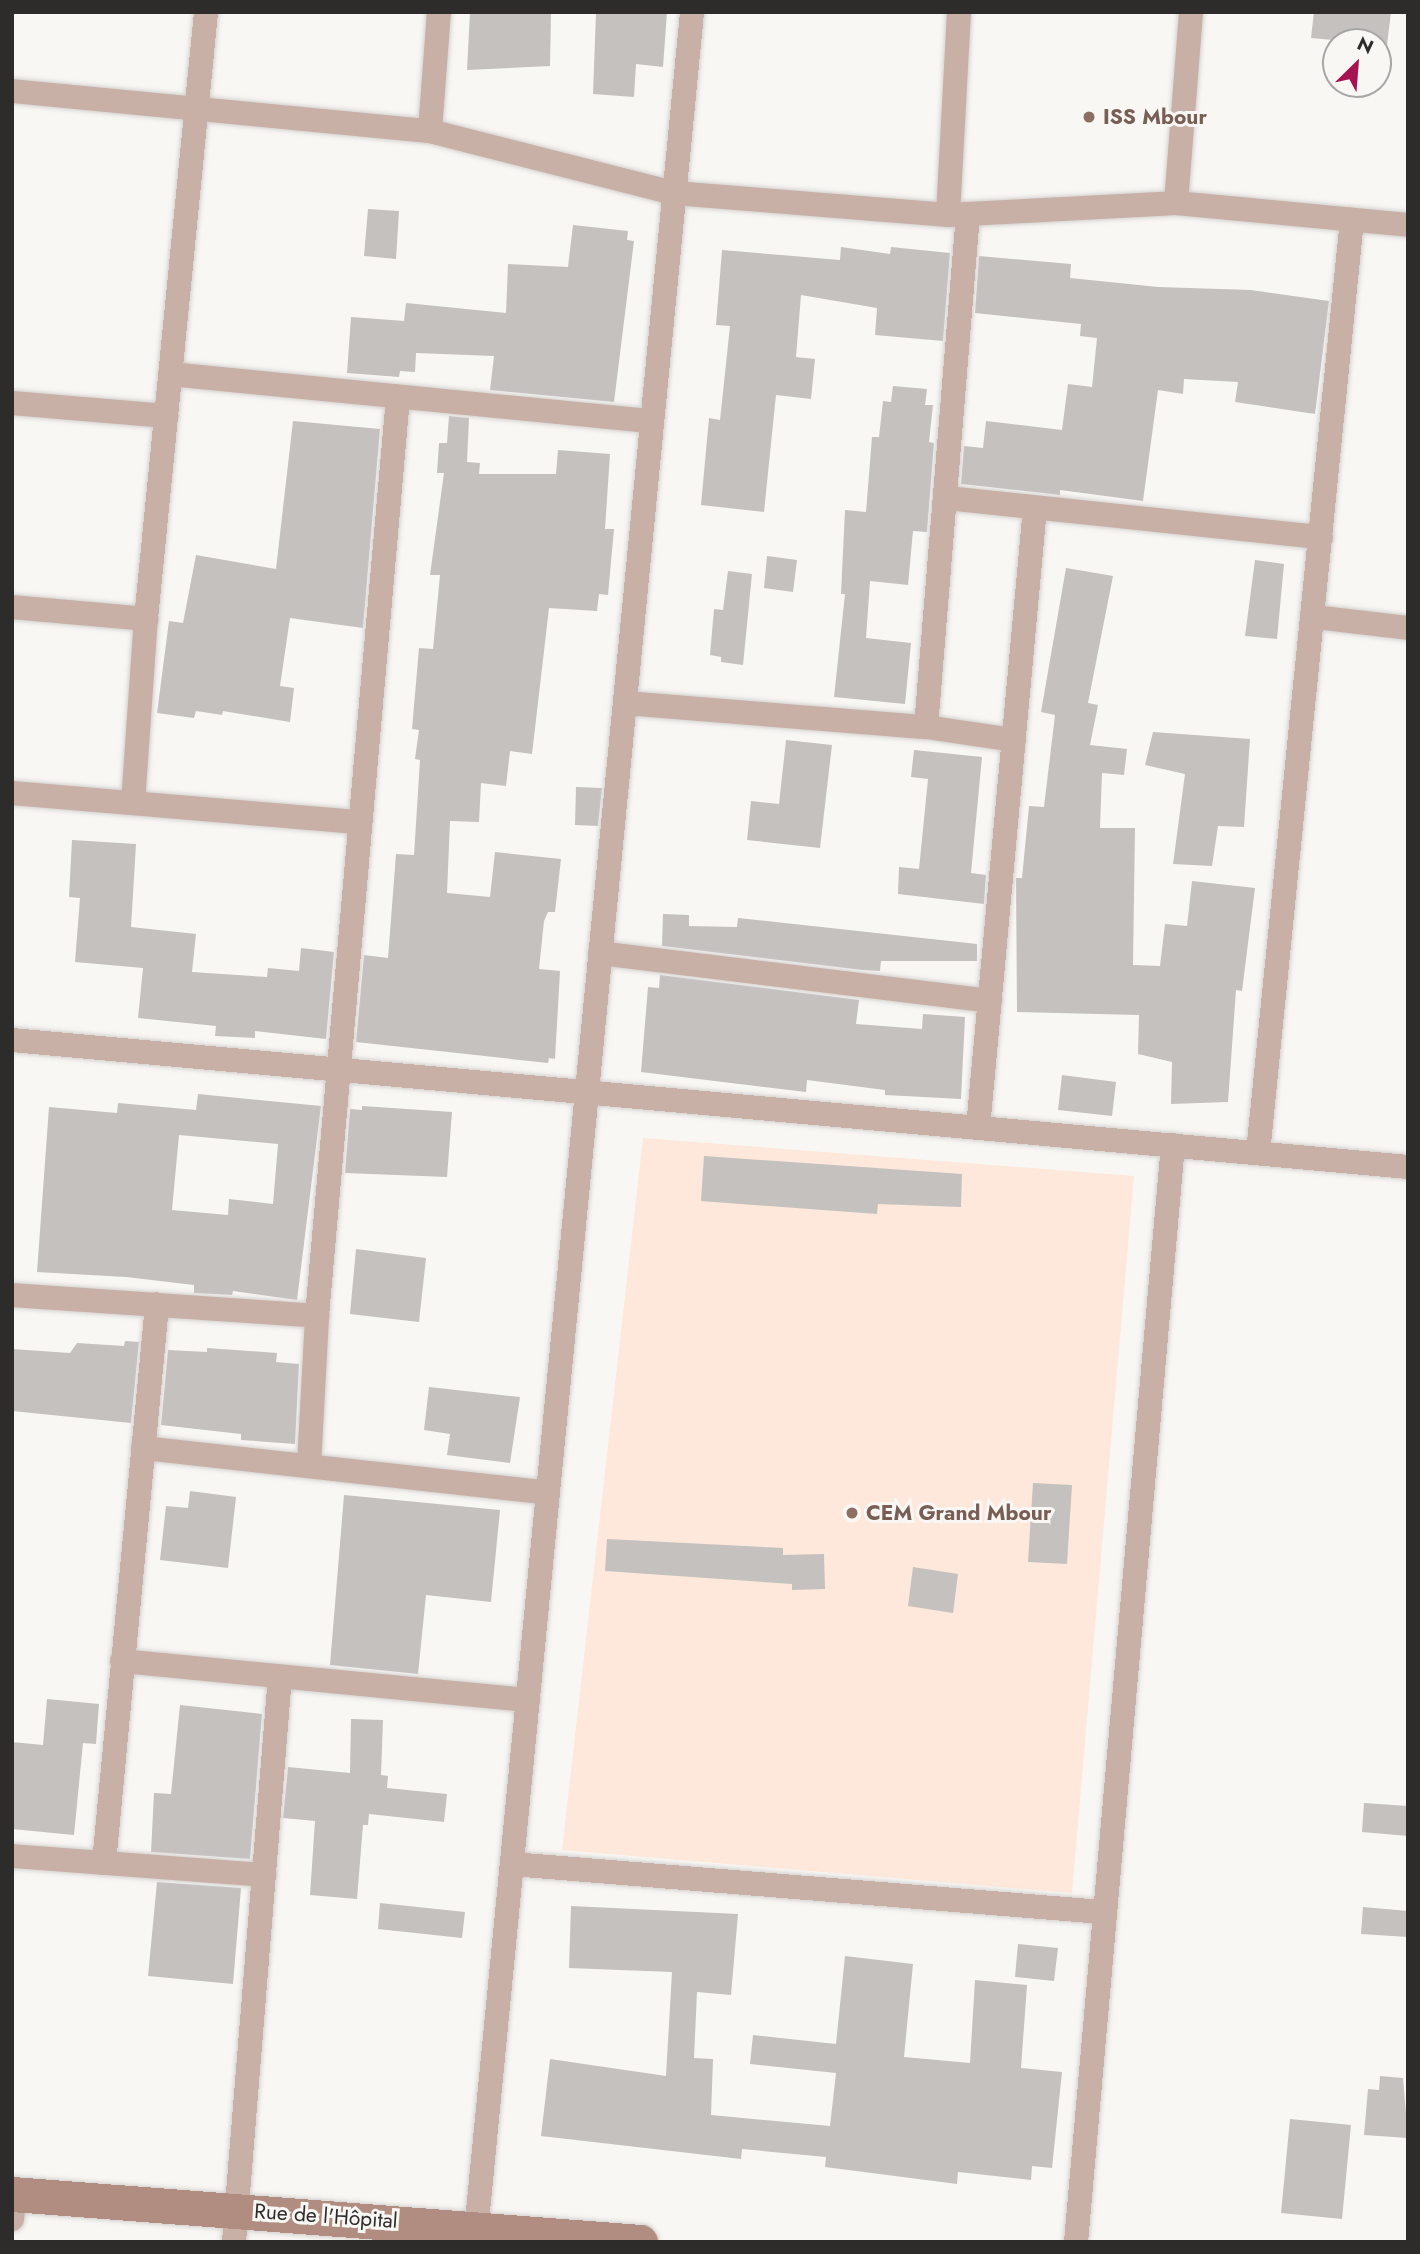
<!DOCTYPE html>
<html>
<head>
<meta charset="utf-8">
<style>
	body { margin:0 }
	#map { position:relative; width:1420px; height:2254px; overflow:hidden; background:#f9f7f4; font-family:Jost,sans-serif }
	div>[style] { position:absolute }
	.education>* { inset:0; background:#fee8db }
	.building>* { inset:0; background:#c4c1bf }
	.roads { filter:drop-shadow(0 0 2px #d4d2d0) drop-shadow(0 0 2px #d4d2d0) }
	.street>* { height:24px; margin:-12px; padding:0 12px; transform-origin:12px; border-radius:12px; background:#c8b0a7 }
	.secondary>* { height:35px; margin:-17.5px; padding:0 17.5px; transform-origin:17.5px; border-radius:17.5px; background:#b08d80 }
	.dots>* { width:19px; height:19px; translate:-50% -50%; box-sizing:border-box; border:4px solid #f9f7f4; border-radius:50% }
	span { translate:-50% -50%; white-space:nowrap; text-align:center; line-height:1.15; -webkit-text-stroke:6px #f9f7f4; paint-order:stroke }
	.education-label { font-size:21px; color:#785e54; font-weight:700 }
	.left { translate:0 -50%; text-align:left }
	.street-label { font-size:21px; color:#2d2c2b }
	.frame { position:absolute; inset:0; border:14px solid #2d2c2b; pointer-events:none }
	.north { position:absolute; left:1322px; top:28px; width:70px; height:70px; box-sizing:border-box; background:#f9f7f4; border:2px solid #a7a6a4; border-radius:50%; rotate:25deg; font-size:19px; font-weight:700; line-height:28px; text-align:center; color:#2d2c2b }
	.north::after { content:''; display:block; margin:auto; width:24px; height:32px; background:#a51351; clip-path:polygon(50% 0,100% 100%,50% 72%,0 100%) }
</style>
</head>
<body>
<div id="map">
	<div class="education">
		<i style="clip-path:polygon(643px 1138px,1134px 1176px,1072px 1893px,562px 1850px)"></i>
	</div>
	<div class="building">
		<i style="clip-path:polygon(470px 12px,551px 12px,550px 66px,467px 70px)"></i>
		<i style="clip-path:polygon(596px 12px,667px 12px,663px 67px,636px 64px,634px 97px,593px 94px)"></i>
		<i style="clip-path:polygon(1314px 12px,1391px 12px,1387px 45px,1311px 38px)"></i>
		<i style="clip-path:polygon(368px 209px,399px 211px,396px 259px,364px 256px)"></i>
		<i style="clip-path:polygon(573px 225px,628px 231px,627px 240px,634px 241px,614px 402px,490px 390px,494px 356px,416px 353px,415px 372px,400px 371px,399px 377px,347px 373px,351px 317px,404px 321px,406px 303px,506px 313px,508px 264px,568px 267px)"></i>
		<i style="clip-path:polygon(841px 247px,890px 254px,891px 247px,950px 253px,943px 341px,875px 335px,877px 308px,801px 295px,796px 357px,815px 359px,811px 399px,776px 395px,764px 512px,701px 505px,709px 418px,720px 420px,730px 326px,716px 325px,722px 250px,840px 260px)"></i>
		<i style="clip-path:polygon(979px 256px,1071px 264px,1070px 278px,1158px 287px,1251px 290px,1329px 301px,1315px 414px,1235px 402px,1238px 382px,1184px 379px,1183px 394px,1158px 390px,1143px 501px,1060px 490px,1060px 495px,961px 484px,964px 446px,983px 448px,986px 421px,1062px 430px,1068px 384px,1092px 387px,1097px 338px,1080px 336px,1081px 324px,975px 313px)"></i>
		<i style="clip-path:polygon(893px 386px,927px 389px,925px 405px,933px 405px,929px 442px,934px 443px,927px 532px,913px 531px,908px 585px,870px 581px,866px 638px,911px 643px,905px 704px,834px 697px,845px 594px,841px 594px,845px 510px,866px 512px,872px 437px,879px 437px,883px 401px,891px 402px)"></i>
		<i style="clip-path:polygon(449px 416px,469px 418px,467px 462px,480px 463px,479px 474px,556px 474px,558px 450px,610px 454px,605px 529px,614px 529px,608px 595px,599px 594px,597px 611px,549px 608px,532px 754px,510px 751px,506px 786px,481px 783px,479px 822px,450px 821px,447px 893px,490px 897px,495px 852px,561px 859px,555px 912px,548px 912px,544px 921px,539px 969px,560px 971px,555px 1059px,549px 1058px,548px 1063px,356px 1042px,364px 955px,388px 958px,396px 854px,414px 855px,420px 760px,415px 759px,419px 730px,412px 729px,419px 648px,433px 649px,440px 575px,430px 575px,444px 473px,437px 473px,439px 443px,447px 443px)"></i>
		<i style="clip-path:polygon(293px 421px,380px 429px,363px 628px,290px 618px,280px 686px,294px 688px,290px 722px,223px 711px,222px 715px,196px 711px,194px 718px,157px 713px,169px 621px,183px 623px,196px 555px,276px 569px)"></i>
		<i style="clip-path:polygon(767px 556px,797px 560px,793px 592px,764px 588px)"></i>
		<i style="clip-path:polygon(1255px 560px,1284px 564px,1277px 639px,1245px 636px)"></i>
		<i style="clip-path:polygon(1066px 568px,1113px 576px,1088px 703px,1098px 705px,1090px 745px,1127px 749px,1124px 775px,1102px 773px,1100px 828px,1135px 828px,1133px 965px,1160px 966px,1165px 924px,1187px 926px,1192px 881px,1255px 888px,1242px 991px,1236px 990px,1228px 1102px,1171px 1104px,1172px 1062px,1138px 1054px,1139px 1015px,1017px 1012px,1016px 878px,1022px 878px,1029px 806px,1044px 807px,1055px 715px,1041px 712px)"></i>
		<i style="clip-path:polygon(728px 571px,752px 574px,743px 665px,721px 662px,721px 657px,710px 655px,714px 609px,723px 610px)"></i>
		<i style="clip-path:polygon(1153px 732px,1250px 739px,1244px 827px,1218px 826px,1212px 866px,1173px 864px,1185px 774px,1145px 765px)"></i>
		<i style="clip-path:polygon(786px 740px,832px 745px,820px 848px,747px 840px,751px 801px,779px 804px)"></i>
		<i style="clip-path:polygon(914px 750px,982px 757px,971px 873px,986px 875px,984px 904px,898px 894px,899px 867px,919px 869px,928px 779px,911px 777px)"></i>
		<i style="clip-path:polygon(576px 787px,602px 788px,598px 826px,575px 825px)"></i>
		<i style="clip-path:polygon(72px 840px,136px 844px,131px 927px,196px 934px,192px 972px,267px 977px,268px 968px,299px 971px,301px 948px,334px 952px,326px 1039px,255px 1031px,255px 1038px,215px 1036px,216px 1026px,138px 1018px,143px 968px,75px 962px,80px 898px,69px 897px)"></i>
		<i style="clip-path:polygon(663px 914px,689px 915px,689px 926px,737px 927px,738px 918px,977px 944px,977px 961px,881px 961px,880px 971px,862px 970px,662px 946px)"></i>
		<i style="clip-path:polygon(660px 975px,859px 1000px,856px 1024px,922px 1029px,923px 1014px,965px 1017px,961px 1099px,885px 1095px,885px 1090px,807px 1080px,806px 1092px,641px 1072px,648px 987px,659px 988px)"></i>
		<i style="clip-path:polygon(1062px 1075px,1116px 1082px,1112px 1116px,1058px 1110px)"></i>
		<i style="clip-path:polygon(evenodd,198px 1094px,321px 1106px,297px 1300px,233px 1291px,232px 1295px,194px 1293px,194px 1285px,126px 1277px,37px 1272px,49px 1107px,117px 1113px,118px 1103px,196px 1110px,198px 1094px,179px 1135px,278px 1144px,273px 1204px,229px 1199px,228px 1215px,172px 1210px,179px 1135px)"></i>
		<i style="clip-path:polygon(362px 1106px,452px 1112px,447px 1177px,345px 1173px,350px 1109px,362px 1110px)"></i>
		<i style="clip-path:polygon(704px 1156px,962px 1174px,961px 1207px,878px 1204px,877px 1214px,701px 1201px)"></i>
		<i style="clip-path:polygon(356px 1249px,426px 1258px,419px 1322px,350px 1314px)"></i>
		<i style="clip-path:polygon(125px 1341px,139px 1342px,131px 1423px,12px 1411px,12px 1349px,70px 1353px,77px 1343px,124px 1346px)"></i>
		<i style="clip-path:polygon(207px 1348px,277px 1353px,276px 1362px,299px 1364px,295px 1444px,241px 1440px,241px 1434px,161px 1425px,168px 1350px,207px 1352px)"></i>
		<i style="clip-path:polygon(429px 1387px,520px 1397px,510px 1463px,447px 1455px,450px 1434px,424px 1430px)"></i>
		<i style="clip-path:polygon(1033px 1483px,1072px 1485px,1067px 1564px,1028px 1562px)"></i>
		<i style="clip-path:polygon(190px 1491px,236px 1497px,228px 1568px,160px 1560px,166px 1506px,188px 1508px)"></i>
		<i style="clip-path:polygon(344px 1495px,500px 1510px,491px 1602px,426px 1595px,418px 1674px,330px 1665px)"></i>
		<i style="clip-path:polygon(607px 1539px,783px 1548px,783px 1555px,824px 1554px,825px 1589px,792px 1590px,792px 1584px,605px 1571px)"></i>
		<i style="clip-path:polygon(913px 1567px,958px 1574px,953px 1613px,908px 1606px)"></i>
		<i style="clip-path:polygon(47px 1699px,99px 1704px,96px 1744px,83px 1743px,74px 1835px,12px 1829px,12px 1742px,43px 1745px)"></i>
		<i style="clip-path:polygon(180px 1705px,262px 1714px,250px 1859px,151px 1852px,154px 1793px,171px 1794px)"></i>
		<i style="clip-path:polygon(351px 1719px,383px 1720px,381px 1775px,388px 1776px,387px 1788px,447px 1794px,444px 1822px,369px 1814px,368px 1825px,363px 1825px,357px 1899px,310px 1895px,315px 1821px,283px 1818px,288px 1767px,350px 1773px)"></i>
		<i style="clip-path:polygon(1364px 1803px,1408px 1806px,1408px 1836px,1362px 1832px)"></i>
		<i style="clip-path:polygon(157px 1882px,241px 1888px,233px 1984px,148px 1976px)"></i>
		<i style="clip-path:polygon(380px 1903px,465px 1912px,462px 1938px,378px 1929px)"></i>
		<i style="clip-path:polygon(571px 1906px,738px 1914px,731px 1995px,697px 1992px,694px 2058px,713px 2059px,711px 2115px,830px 2126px,836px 2073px,750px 2064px,753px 2035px,836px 2044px,845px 1956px,913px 1964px,904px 2057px,970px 2063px,975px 1980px,1027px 1985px,1021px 2068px,1062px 2072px,1052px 2168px,1032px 2166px,1031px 2180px,958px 2172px,957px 2184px,825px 2167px,826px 2157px,742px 2149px,741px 2159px,541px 2136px,550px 2059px,666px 2076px,672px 1972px,569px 1968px)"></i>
		<i style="clip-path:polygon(1363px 1907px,1408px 1911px,1408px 1937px,1361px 1934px)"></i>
		<i style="clip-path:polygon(1018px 1944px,1058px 1948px,1054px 1981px,1015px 1977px)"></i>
		<i style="clip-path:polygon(1380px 2076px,1403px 2078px,1408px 2138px,1364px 2135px,1368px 2089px,1379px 2090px)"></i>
		<i style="clip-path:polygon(1290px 2119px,1351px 2125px,1342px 2219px,1281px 2213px)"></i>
	</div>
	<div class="roads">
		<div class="street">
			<i style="left:12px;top:91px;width:420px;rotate:5.5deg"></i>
			<i style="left:430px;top:131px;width:252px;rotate:14.3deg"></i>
			<i style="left:674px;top:193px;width:275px;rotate:4.6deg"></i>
			<i style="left:948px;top:215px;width:228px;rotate:-3deg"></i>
			<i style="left:1176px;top:203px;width:233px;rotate:5.4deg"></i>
			<i style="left:430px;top:131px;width:119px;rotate:-85.7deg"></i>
			<i style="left:1176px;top:203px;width:192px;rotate:-85.5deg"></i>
			<i style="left:948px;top:215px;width:203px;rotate:-86.9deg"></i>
			<i style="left:170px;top:374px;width:484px;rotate:5.6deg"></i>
			<i style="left:12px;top:403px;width:155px;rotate:4.8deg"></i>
			<i style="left:947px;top:498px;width:376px;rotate:6deg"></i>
			<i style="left:12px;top:607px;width:135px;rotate:5.1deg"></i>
			<i style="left:1315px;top:617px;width:94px;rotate:6.7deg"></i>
			<i style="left:625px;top:703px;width:302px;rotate:4.6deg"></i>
			<i style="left:926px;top:727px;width:89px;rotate:8.4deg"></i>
			<i style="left:926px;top:727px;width:515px;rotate:-85.32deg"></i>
			<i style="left:12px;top:793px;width:349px;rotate:4.8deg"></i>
			<i style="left:133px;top:803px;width:184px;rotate:-86deg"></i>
			<i style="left:146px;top:619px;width:610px;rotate:-84.35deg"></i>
			<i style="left:600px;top:953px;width:393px;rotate:7deg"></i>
			<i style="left:12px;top:1040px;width:1402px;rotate:5.2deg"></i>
			<i style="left:978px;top:1128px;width:623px;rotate:-84.75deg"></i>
			<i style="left:1258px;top:1153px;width:938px;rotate:-84.25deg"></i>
			<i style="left:12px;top:1295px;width:306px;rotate:3.9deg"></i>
			<i style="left:143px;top:1448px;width:407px;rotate:6.3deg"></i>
			<i style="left:309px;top:1465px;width:149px;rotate:-86.9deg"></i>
			<i style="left:317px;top:1316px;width:923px;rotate:-84.96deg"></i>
			<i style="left:122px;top:1661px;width:408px;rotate:5.5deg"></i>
			<i style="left:12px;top:1856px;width:253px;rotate:4.3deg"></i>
			<i style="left:104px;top:1863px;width:561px;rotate:-84.57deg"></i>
			<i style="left:512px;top:1864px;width:592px;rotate:4.65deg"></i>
			<i style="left:12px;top:2219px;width:25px;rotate:-83deg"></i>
			<i style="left:234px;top:2242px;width:567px;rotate:-85.35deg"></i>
			<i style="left:475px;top:2242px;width:2241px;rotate:-84.44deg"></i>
			<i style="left:1076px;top:2242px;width:1101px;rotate:-84.95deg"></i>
		</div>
		<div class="secondary">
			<i style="left:12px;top:2194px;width:630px;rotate:4.37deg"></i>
		</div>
	</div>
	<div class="dots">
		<i style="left:1089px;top:117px;background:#8d6e63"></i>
		<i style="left:852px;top:1513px;background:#8d6e63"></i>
	</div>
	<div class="education-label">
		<span class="left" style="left:1103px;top:117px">ISS Mbour</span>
		<span class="left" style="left:866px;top:1513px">CEM Grand Mbour</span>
	</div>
	<div class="street-label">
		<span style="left:326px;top:2216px;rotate:4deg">Rue de l'Hôpital</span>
	</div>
	<div class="frame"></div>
	<div class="north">N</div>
</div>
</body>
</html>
